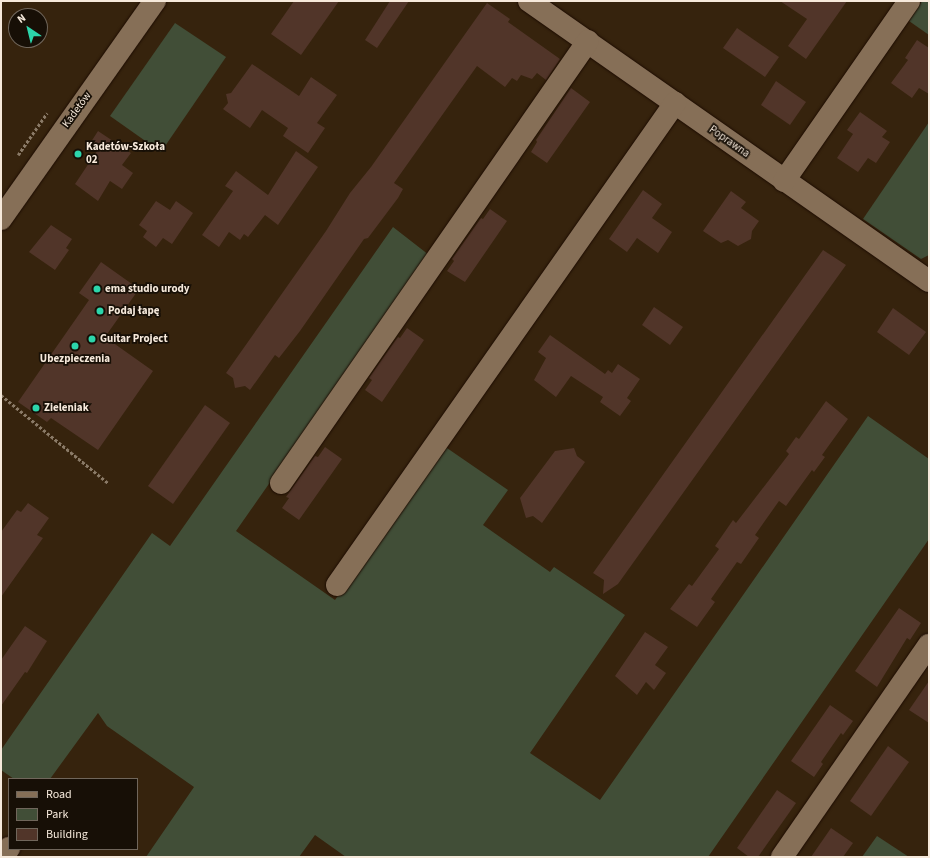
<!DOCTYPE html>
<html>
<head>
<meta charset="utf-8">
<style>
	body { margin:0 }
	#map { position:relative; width:930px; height:858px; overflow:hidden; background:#36230d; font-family:"Source Sans 3",sans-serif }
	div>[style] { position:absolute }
	.green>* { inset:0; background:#414e37 }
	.building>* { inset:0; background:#513529 }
	.path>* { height:2.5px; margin-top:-1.25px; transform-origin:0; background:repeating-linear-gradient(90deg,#8a7a67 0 3px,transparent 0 5px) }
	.roads { filter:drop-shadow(0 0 1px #1d0c00) drop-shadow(0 0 1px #1d0c00) }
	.minor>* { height:22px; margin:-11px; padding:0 11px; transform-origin:11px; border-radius:11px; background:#866f57 }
	.dots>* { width:11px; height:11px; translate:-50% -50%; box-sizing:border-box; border:2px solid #170f06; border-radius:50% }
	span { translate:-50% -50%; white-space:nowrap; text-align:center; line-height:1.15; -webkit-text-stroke:3.5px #170f06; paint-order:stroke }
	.street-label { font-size:11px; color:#f6e9db }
	.poi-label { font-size:11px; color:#f6e9db; font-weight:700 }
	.left { translate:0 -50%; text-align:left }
	.frame { position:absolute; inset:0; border:2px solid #f6e9db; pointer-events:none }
	.legend { position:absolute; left:8px; top:778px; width:130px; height:72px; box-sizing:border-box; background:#170f06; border:1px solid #70665b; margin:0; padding:5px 7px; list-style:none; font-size:12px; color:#f6e9db }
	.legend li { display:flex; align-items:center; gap:8px; height:20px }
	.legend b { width:20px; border:1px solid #70665b }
	.north { position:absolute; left:8px; top:8px; width:40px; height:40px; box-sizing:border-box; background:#170f06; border:1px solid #70665b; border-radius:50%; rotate:325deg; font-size:11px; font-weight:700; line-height:16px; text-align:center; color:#f6e9db }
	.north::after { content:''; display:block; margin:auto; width:14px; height:18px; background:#2cd5ab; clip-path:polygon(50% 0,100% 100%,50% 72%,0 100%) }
</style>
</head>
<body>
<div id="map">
	<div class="green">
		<i style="clip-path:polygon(922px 1px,929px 1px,929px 35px,909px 21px)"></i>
		<i style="clip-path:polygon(175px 23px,226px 57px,161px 152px,110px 116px)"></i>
		<i style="clip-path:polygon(929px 122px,929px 255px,921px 259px,863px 219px)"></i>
		<i style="clip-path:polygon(393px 227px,429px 255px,236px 531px,335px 600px,444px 446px,508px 490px,483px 525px,550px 572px,554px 567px,625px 615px,530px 753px,600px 800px,868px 416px,929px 459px,929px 539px,708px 857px,346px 857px,315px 835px,299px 857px,146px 857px,194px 787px,107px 726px,98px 713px,50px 779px,14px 779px,1px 770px,1px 750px,152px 533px,170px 546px)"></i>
		<i style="clip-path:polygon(877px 836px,909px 857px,862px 857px)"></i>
	</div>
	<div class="building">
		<i style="clip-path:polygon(294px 1px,339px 1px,301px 55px,271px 34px)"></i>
		<i style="clip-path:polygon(390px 1px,409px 1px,377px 48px,365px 40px)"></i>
		<i style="clip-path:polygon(780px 1px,847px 1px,806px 59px,788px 46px,807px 19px)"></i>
		<i style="clip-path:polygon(487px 3px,510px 19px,508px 22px,560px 59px,546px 80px,537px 73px,532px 79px,521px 75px,517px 81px,512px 78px,505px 87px,477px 66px,394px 183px,403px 189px,398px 198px,368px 238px,364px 239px,300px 331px,279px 358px,275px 355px,250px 390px,245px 386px,235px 388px,233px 378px,226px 373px,326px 231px,350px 193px,371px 167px)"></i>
		<i style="clip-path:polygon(737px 28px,779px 57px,765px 77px,723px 48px)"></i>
		<i style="clip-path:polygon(917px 40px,929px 48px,929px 94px,919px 88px,912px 98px,891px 83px,908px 60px,905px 58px)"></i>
		<i style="clip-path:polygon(252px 64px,299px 96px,311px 77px,337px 95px,317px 123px,325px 128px,308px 153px,283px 136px,288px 128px,262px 110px,250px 128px,223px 109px,228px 103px,226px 94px,231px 93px)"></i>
		<i style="clip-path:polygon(776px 81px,806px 102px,790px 125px,761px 105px)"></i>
		<i style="clip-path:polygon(571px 88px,590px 102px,547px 163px,531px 152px,537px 142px,536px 140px)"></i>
		<i style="clip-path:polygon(860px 112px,887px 131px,882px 137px,890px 142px,876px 163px,868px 158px,858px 172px,837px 158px,853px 134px,847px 130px)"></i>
		<i style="clip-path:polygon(98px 131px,131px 153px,122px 165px,133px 173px,122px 189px,110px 181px,98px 201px,75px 184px,97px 151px,89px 145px)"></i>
		<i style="clip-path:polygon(296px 151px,318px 167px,278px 225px,265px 215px,248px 237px,244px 234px,240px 240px,229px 232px,219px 247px,202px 235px,233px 191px,225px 186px,236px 171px,268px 195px)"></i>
		<i style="clip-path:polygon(643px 190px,662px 204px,652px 218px,672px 232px,658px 253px,637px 238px,627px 252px,609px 239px)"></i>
		<i style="clip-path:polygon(731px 191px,746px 202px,741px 208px,759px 221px,752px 231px,751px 239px,738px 246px,728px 240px,721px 243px,703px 231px)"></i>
		<i style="clip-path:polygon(156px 201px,170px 210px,176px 201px,193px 213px,172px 244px,163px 238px,156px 247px,143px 237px,147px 231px,139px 225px)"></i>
		<i style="clip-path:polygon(490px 209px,507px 221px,465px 282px,447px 271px,454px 261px,452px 259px,481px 218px,483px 219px)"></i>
		<i style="clip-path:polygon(51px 225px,72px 239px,66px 248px,69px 250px,55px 270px,29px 252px)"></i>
		<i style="clip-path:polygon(823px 250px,846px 265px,618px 584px,603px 594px,604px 580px,593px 573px)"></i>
		<i style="clip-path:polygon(101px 262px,139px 289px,105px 337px,153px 371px,98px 450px,51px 418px,47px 422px,18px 402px,89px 300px,79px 293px)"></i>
		<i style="clip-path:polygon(654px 307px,683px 327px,670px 345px,642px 325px)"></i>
		<i style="clip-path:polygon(893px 308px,926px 332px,909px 355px,877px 332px)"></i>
		<i style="clip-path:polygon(407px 328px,424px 340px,382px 402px,365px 390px,372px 380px,369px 378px,395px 341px,398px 337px,400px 338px)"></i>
		<i style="clip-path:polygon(550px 335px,605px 374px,608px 370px,612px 373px,618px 364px,640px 379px,627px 398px,631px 401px,620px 416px,600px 402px,603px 397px,571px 376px,556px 397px,534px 380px,546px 358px,538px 352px)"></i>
		<i style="clip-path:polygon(826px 401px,848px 419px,822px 455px,825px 457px,814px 472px,812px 470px,786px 506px,779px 501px,755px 535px,759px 538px,741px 564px,737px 562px,711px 599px,715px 602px,697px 627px,670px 609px,689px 584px,692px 586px,719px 549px,715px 546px,733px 520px,736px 523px,789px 454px,786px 451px,796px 437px,799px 439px)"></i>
		<i style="clip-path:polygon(205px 405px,230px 423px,173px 504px,148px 486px)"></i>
		<i style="clip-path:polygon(325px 447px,342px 459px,299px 520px,282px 508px,289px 498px,286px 497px,315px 456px,318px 457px)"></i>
		<i style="clip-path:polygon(574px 448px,577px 456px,585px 462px,542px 523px,533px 516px,526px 518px,520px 498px,555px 451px)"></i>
		<i style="clip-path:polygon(28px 503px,49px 518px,37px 535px,43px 538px,1px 597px,1px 532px,17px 510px,21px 512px)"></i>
		<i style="clip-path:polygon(899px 608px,921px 623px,910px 640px,907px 638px,877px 687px,855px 671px)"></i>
		<i style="clip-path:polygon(25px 626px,47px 641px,27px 673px,25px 672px,1px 706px,1px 660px)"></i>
		<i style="clip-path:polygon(645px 632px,668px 647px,655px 665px,666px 673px,654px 690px,646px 682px,637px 695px,615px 676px)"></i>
		<i style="clip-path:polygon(929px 681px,929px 723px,909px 710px)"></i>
		<i style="clip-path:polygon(830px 705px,853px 721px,843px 735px,841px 733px,821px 762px,823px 764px,814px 777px,791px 761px)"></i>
		<i style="clip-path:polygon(888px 746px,909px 762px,871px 816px,850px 801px)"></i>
		<i style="clip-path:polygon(777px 790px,796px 803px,758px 857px,749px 857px,737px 848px)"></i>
		<i style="clip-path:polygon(831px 828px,853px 843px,843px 857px,811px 857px)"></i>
	</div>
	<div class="path">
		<i style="left:18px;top:155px;width:51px;rotate:-55.4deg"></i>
		<i style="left:1px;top:395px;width:139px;rotate:39.4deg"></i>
	</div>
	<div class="roads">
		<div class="minor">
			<i style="left:529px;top:1px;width:488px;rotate:35deg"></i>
			<i style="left:784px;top:181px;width:219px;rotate:-55.2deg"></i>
			<i style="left:1px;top:219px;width:267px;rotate:-54.8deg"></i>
			<i style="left:281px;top:483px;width:538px;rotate:-55.22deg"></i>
			<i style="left:337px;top:585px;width:589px;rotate:-54.96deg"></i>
			<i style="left:3px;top:857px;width:11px;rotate:-56deg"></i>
			<i style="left:782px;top:857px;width:258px;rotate:-55.3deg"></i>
		</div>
	</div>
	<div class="dots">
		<i style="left:78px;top:154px;background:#2cd5ab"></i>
		<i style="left:97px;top:289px;background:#2cd5ab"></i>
		<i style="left:100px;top:311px;background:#2cd5ab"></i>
		<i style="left:92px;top:339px;background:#2cd5ab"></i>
		<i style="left:75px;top:346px;background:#2cd5ab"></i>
		<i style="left:36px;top:408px;background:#2cd5ab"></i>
	</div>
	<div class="street-label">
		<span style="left:77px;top:110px;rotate:-54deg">Kadetów</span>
		<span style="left:729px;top:142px;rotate:35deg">Poprawna</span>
	</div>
	<div class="poi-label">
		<span class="left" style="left:86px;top:154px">Kadetów-Szkoła<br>02</span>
		<span class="left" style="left:105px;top:289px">ema studio urody</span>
		<span class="left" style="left:108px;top:311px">Podaj łapę</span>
		<span class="left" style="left:100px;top:339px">Guitar Project</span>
		<span style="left:75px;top:359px">Ubezpieczenia</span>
		<span class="left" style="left:44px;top:408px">Zieleniak</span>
	</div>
	<div class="frame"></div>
	<ul class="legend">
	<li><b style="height:5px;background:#866f57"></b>Road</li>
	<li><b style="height:11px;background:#414e37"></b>Park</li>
	<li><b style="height:11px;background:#513529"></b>Building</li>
	</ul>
	<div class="north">N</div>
</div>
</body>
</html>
